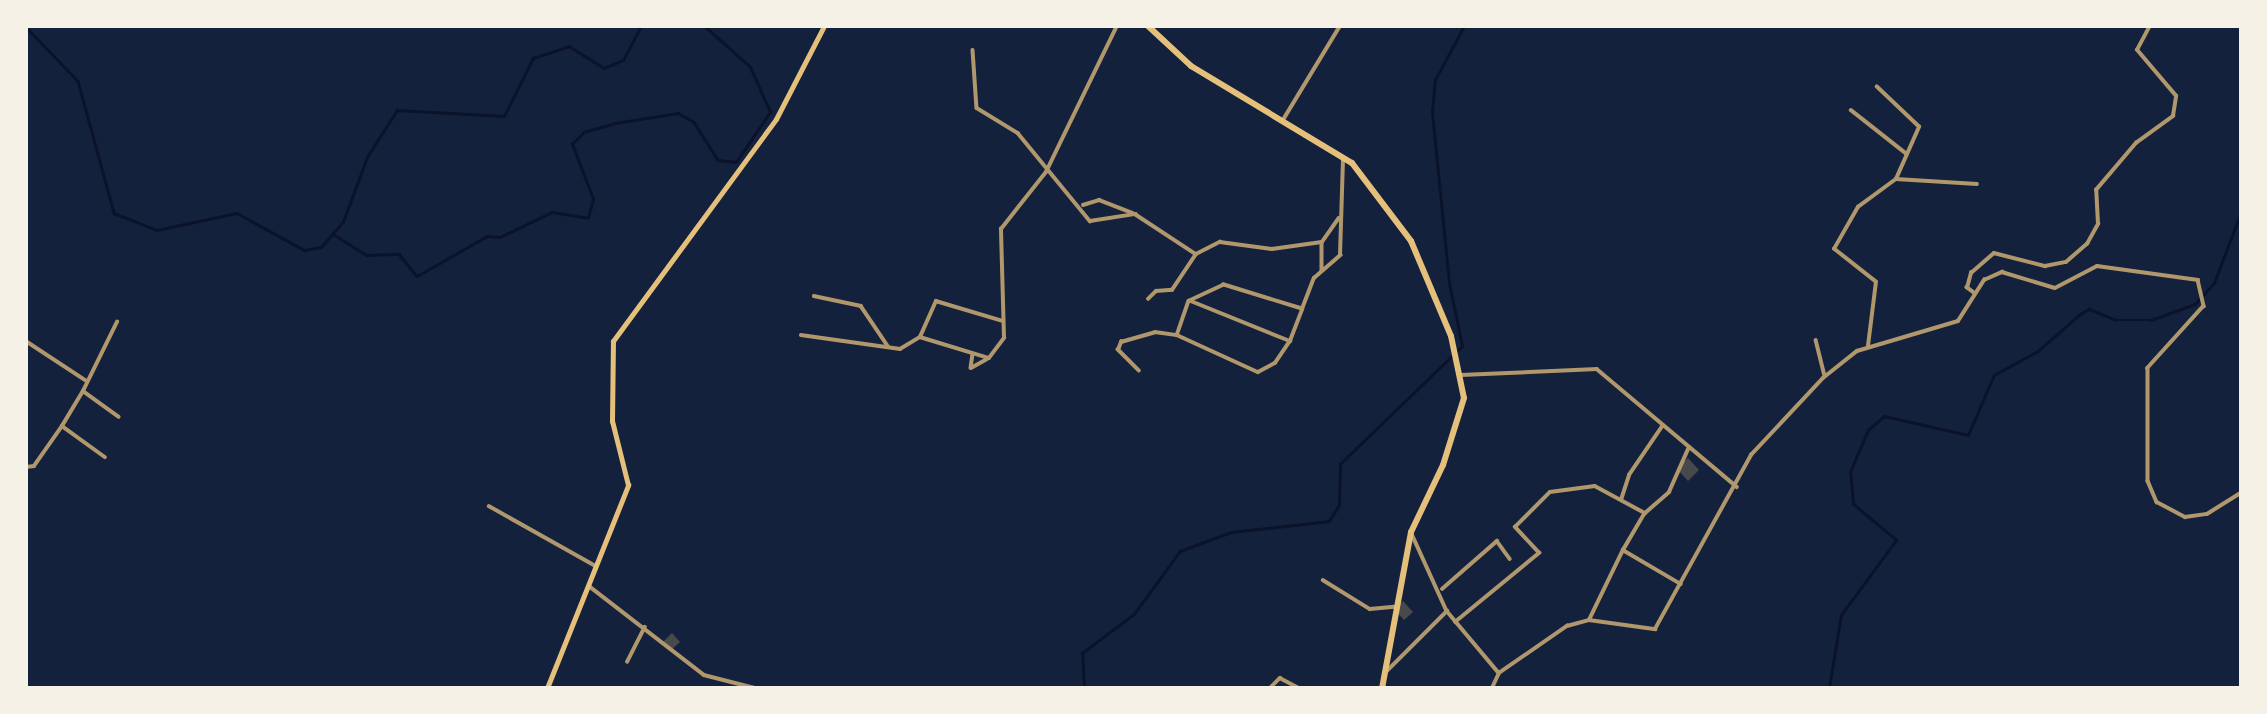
<!DOCTYPE html>
<html>
<head>
<meta charset="utf-8">
<style>
	body { margin:0 }
	#map { position:relative; width:2267px; height:714px; overflow:hidden; background:#14213d; font-family:Overpass,sans-serif }
	div>[style] { position:absolute }
	.stream>* { height:2.5px; margin:-1.25px; padding:0 1.25px; transform-origin:1.25px; border-radius:1.25px; background:#0b132b }
	.building>* { inset:0; background:#48494c }
	.minor>* { height:3.5px; margin:-1.75px; padding:0 1.75px; transform-origin:1.75px; border-radius:1.75px; background:#b1986c }
	.secondary>* { height:5px; margin:-2.5px; padding:0 2.5px; transform-origin:2.5px; border-radius:2.5px; background:#e5c07b }
	.primary>* { height:6px; margin:-3px; padding:0 3px; transform-origin:3px; border-radius:3px; background:#e5c07b }
	span { translate:-50% -50%; white-space:nowrap; text-align:center; line-height:1.15; -webkit-text-stroke:5px #f6f1e7; paint-order:stroke }
	.frame { position:absolute; inset:0; border:28px solid #f6f1e7; pointer-events:none }
</style>
</head>
<body>
<div id="map">
	<div class="stream">
		<i style="left:1505px;top:26px;width:8px"></i>
		<i style="left:26px;top:27px;width:75px;rotate:46.1deg"></i>
		<i style="left:78px;top:81px;width:137px;rotate:74.7deg"></i>
		<i style="left:114px;top:213px;width:46px;rotate:21.6deg"></i>
		<i style="left:157px;top:230px;width:82px;rotate:-12deg"></i>
		<i style="left:237px;top:213px;width:77px;rotate:28.9deg"></i>
		<i style="left:304px;top:250px;width:17px;rotate:-10deg"></i>
		<i style="left:321px;top:247px;width:33px;rotate:-49deg"></i>
		<i style="left:343px;top:222px;width:69px;rotate:-69.7deg"></i>
		<i style="left:367px;top:157px;width:56px;rotate:-57.4deg"></i>
		<i style="left:397px;top:110px;width:107px;rotate:3.2deg"></i>
		<i style="left:504px;top:116px;width:65px;rotate:-63.4deg"></i>
		<i style="left:533px;top:58px;width:38px;rotate:-18deg"></i>
		<i style="left:569px;top:46px;width:41px;rotate:32.2deg"></i>
		<i style="left:604px;top:68px;width:21px;rotate:-23deg"></i>
		<i style="left:623px;top:60px;width:38px;rotate:-62deg"></i>
		<i style="left:333px;top:234px;width:40px;rotate:32deg"></i>
		<i style="left:367px;top:255px;width:32px;rotate:-2deg"></i>
		<i style="left:399px;top:254px;width:28px;rotate:51deg"></i>
		<i style="left:417px;top:276px;width:81px;rotate:-29.7deg"></i>
		<i style="left:487px;top:236px;width:13px;rotate:4deg"></i>
		<i style="left:500px;top:237px;width:58px;rotate:-25.7deg"></i>
		<i style="left:552px;top:212px;width:36px;rotate:9deg"></i>
		<i style="left:588px;top:218px;width:20px;rotate:-75deg"></i>
		<i style="left:593px;top:199px;width:59px;rotate:-110.9deg"></i>
		<i style="left:572px;top:144px;width:17px;rotate:-45deg"></i>
		<i style="left:584px;top:132px;width:32px;rotate:-16deg"></i>
		<i style="left:615px;top:123px;width:64px;rotate:-9deg"></i>
		<i style="left:678px;top:113px;width:18px;rotate:29deg"></i>
		<i style="left:694px;top:122px;width:45px;rotate:57.7deg"></i>
		<i style="left:718px;top:160px;width:18px;rotate:6deg"></i>
		<i style="left:736px;top:162px;width:60px;rotate:-55.8deg"></i>
		<i style="left:770px;top:112px;width:49px;rotate:-114deg"></i>
		<i style="left:750px;top:67px;width:62px;rotate:-138.3deg"></i>
		<i style="left:1084px;top:688px;width:35px;rotate:-93deg"></i>
		<i style="left:1082px;top:653px;width:65px;rotate:-36.9deg"></i>
		<i style="left:1134px;top:614px;width:78px;rotate:-53.9deg"></i>
		<i style="left:1180px;top:551px;width:54px;rotate:-20.4deg"></i>
		<i style="left:1231px;top:532px;width:99px;rotate:-6.4deg"></i>
		<i style="left:1329px;top:521px;width:19px;rotate:-58deg"></i>
		<i style="left:1339px;top:505px;width:41px;rotate:-88.6deg"></i>
		<i style="left:1340px;top:464px;width:170px;rotate:-44deg"></i>
		<i style="left:1462px;top:346px;width:64px;rotate:-101.7deg"></i>
		<i style="left:1449px;top:283px;width:172px;rotate:-95.7deg"></i>
		<i style="left:1432px;top:112px;width:32px;rotate:-85deg"></i>
		<i style="left:1435px;top:80px;width:61px;rotate:-61.8deg"></i>
		<i style="left:1829px;top:688px;width:74px;rotate:-80.7deg"></i>
		<i style="left:1841px;top:615px;width:93px;rotate:-53.7deg"></i>
		<i style="left:1896px;top:540px;width:56px;rotate:-140.1deg"></i>
		<i style="left:1853px;top:504px;width:32px;rotate:-95deg"></i>
		<i style="left:1850px;top:472px;width:46px;rotate:-66.8deg"></i>
		<i style="left:1868px;top:430px;width:21px;rotate:-41deg"></i>
		<i style="left:1884px;top:416px;width:86px;rotate:12.7deg"></i>
		<i style="left:1968px;top:435px;width:65px;rotate:-66.6deg"></i>
		<i style="left:1994px;top:375px;width:50px;rotate:-28.6deg"></i>
		<i style="left:2038px;top:351px;width:56px;rotate:-41.4deg"></i>
		<i style="left:2080px;top:314px;width:10px;rotate:-29deg"></i>
		<i style="left:2089px;top:309px;width:29px;rotate:22deg"></i>
		<i style="left:2116px;top:320px;width:35px"></i>
		<i style="left:2151px;top:320px;width:47px;rotate:-20deg"></i>
		<i style="left:2195px;top:304px;width:28px;rotate:-48deg"></i>
		<i style="left:2214px;top:283px;width:76px;rotate:-69.2deg"></i>
	</div>
	<div class="building">
		<i style="clip-path:polygon(1688px 458px,1699px 470px,1688px 481px,1677px 469px)"></i>
		<i style="clip-path:polygon(1403px 601px,1413px 612px,1404px 620px,1394px 609px)"></i>
		<i style="clip-path:polygon(672px 633px,680px 642px,670px 651px,662px 643px)"></i>
	</div>
	<div class="minor">
		<i style="left:973px;top:50px;width:58px;rotate:86.1deg"></i>
		<i style="left:977px;top:108px;width:48px;rotate:31.4deg"></i>
		<i style="left:1018px;top:133px;width:114px;rotate:50.7deg"></i>
		<i style="left:1090px;top:221px;width:46px;rotate:-8.8deg"></i>
		<i style="left:1135px;top:214px;width:73px;rotate:33.3deg"></i>
		<i style="left:1196px;top:254px;width:27px;rotate:-27deg"></i>
		<i style="left:1220px;top:242px;width:52px;rotate:7.7deg"></i>
		<i style="left:1272px;top:249px;width:50px;rotate:-8deg"></i>
		<i style="left:1322px;top:242px;width:29px;rotate:-55deg"></i>
		<i style="left:1851px;top:110px;width:71px;rotate:38.2deg"></i>
		<i style="left:1283px;top:120px;width:110px;rotate:-58.8deg"></i>
		<i style="left:1896px;top:179px;width:81px;rotate:3.5deg"></i>
		<i style="left:1083px;top:205px;width:17px;rotate:-17deg"></i>
		<i style="left:1099px;top:200px;width:36px;rotate:21deg"></i>
		<i style="left:1322px;top:242px;width:29px;rotate:90deg"></i>
		<i style="left:1974px;top:293px;width:9px;rotate:-144deg"></i>
		<i style="left:1967px;top:288px;width:16px;rotate:-75deg"></i>
		<i style="left:1971px;top:273px;width:30px;rotate:-41deg"></i>
		<i style="left:1994px;top:253px;width:53px;rotate:14.3deg"></i>
		<i style="left:2045px;top:266px;width:21px;rotate:-11deg"></i>
		<i style="left:2066px;top:262px;width:28px;rotate:-41deg"></i>
		<i style="left:2087px;top:244px;width:23px;rotate:-61deg"></i>
		<i style="left:2098px;top:224px;width:34px;rotate:-93deg"></i>
		<i style="left:2096px;top:190px;width:62px;rotate:-49.6deg"></i>
		<i style="left:2136px;top:143px;width:46px;rotate:-36.1deg"></i>
		<i style="left:2173px;top:116px;width:20px;rotate:-81deg"></i>
		<i style="left:2176px;top:96px;width:60px;rotate:-130.3deg"></i>
		<i style="left:2137px;top:50px;width:27px;rotate:-62deg"></i>
		<i style="left:814px;top:296px;width:48px;rotate:12deg"></i>
		<i style="left:861px;top:306px;width:48px;rotate:56deg"></i>
		<i style="left:1148px;top:299px;width:11px;rotate:-45deg"></i>
		<i style="left:1156px;top:291px;width:16px;rotate:-4deg"></i>
		<i style="left:1172px;top:290px;width:43px;rotate:-56.3deg"></i>
		<i style="left:1191px;top:301px;width:107px;rotate:22deg"></i>
		<i style="left:1302px;top:309px;width:82px;rotate:-162.9deg"></i>
		<i style="left:1224px;top:285px;width:38px;rotate:155deg"></i>
		<i style="left:1189px;top:301px;width:36px;rotate:109deg"></i>
		<i style="left:1177px;top:335px;width:89px;rotate:24.6deg"></i>
		<i style="left:1258px;top:372px;width:19px;rotate:-28deg"></i>
		<i style="left:1275px;top:363px;width:27px;rotate:-56deg"></i>
		<i style="left:1290px;top:341px;width:34px;rotate:-69deg"></i>
		<i style="left:1302px;top:309px;width:33px;rotate:-69deg"></i>
		<i style="left:1314px;top:278px;width:35px;rotate:-41deg"></i>
		<i style="left:1340px;top:255px;width:97px;rotate:-88.2deg"></i>
		<i style="left:801px;top:335px;width:100px;rotate:8deg"></i>
		<i style="left:900px;top:349px;width:23px;rotate:-31deg"></i>
		<i style="left:920px;top:337px;width:72px;rotate:16.9deg"></i>
		<i style="left:989px;top:358px;width:25px;rotate:-53deg"></i>
		<i style="left:1004px;top:338px;width:109px;rotate:-91.6deg"></i>
		<i style="left:1001px;top:229px;width:73px;rotate:-51.7deg"></i>
		<i style="left:1046px;top:172px;width:162px;rotate:-64.1deg"></i>
		<i style="left:920px;top:337px;width:39px;rotate:-66deg"></i>
		<i style="left:936px;top:301px;width:70px;rotate:16.6deg"></i>
		<i style="left:1816px;top:340px;width:37px;rotate:76deg"></i>
		<i style="left:26px;top:341px;width:73px;rotate:33.3deg"></i>
		<i style="left:1868px;top:346px;width:64px;rotate:-82.9deg"></i>
		<i style="left:1876px;top:282px;width:53px;rotate:-141.8deg"></i>
		<i style="left:1834px;top:249px;width:48px;rotate:-60.3deg"></i>
		<i style="left:1858px;top:207px;width:47px;rotate:-36.4deg"></i>
		<i style="left:1896px;top:179px;width:57px;rotate:-66.1deg"></i>
		<i style="left:1919px;top:127px;width:58px;rotate:-136.4deg"></i>
		<i style="left:973px;top:354px;width:14px;rotate:98deg"></i>
		<i style="left:971px;top:368px;width:18px;rotate:-29deg"></i>
		<i style="left:1139px;top:371px;width:30px;rotate:-135deg"></i>
		<i style="left:1118px;top:350px;width:9px;rotate:-69deg"></i>
		<i style="left:1121px;top:342px;width:35px;rotate:-16deg"></i>
		<i style="left:1155px;top:332px;width:22px;rotate:8deg"></i>
		<i style="left:1461px;top:375px;width:136px;rotate:-2.5deg"></i>
		<i style="left:1597px;top:369px;width:183px;rotate:40.1deg"></i>
		<i style="left:83px;top:391px;width:77px;rotate:-63.8deg"></i>
		<i style="left:62px;top:426px;width:41px;rotate:-59deg"></i>
		<i style="left:83px;top:391px;width:44px;rotate:35.8deg"></i>
		<i style="left:26px;top:467px;width:8px;rotate:-7deg"></i>
		<i style="left:34px;top:466px;width:49px;rotate:-55deg"></i>
		<i style="left:62px;top:426px;width:53px;rotate:35.8deg"></i>
		<i style="left:1621px;top:500px;width:26px;rotate:-72deg"></i>
		<i style="left:1629px;top:475px;width:60px;rotate:-55.8deg"></i>
		<i style="left:489px;top:506px;width:120px;rotate:29.3deg"></i>
		<i style="left:1412px;top:534px;width:85px;rotate:65.6deg"></i>
		<i style="left:1447px;top:611px;width:81px;rotate:50deg"></i>
		<i style="left:1623px;top:550px;width:67px;rotate:30.4deg"></i>
		<i style="left:1323px;top:580px;width:55px;rotate:31.7deg"></i>
		<i style="left:1370px;top:609px;width:24px;rotate:-5deg"></i>
		<i style="left:589px;top:586px;width:145px;rotate:37.7deg"></i>
		<i style="left:704px;top:675px;width:53px;rotate:14.3deg"></i>
		<i style="left:1442px;top:589px;width:73px;rotate:-41.1deg"></i>
		<i style="left:1497px;top:541px;width:22px;rotate:54deg"></i>
		<i style="left:1589px;top:620px;width:78px;rotate:-64.1deg"></i>
		<i style="left:1623px;top:550px;width:42px;rotate:-59.7deg"></i>
		<i style="left:1644px;top:514px;width:33px;rotate:-41deg"></i>
		<i style="left:1669px;top:492px;width:49px;rotate:-66deg"></i>
		<i style="left:1455px;top:622px;width:109px;rotate:-39.4deg"></i>
		<i style="left:1539px;top:553px;width:35px;rotate:-133deg"></i>
		<i style="left:1515px;top:527px;width:49px;rotate:-45deg"></i>
		<i style="left:1550px;top:492px;width:45px;rotate:-7.6deg"></i>
		<i style="left:1595px;top:486px;width:57px;rotate:28.4deg"></i>
		<i style="left:627px;top:662px;width:39px;rotate:-63deg"></i>
		<i style="left:1387px;top:671px;width:85px;rotate:-45deg"></i>
		<i style="left:1270px;top:688px;width:14px;rotate:-45deg"></i>
		<i style="left:1280px;top:678px;width:21px;rotate:28deg"></i>
		<i style="left:1492px;top:688px;width:17px;rotate:-65deg"></i>
		<i style="left:1499px;top:673px;width:83px;rotate:-34.7deg"></i>
		<i style="left:1567px;top:626px;width:23px;rotate:-15deg"></i>
		<i style="left:1589px;top:620px;width:67px;rotate:7.8deg"></i>
		<i style="left:1655px;top:629px;width:199px;rotate:-61.1deg"></i>
		<i style="left:1751px;top:455px;width:105px;rotate:-46.9deg"></i>
		<i style="left:1823px;top:378px;width:43px;rotate:-38.5deg"></i>
		<i style="left:1857px;top:351px;width:105px;rotate:-16.5deg"></i>
		<i style="left:1958px;top:321px;width:49px;rotate:-57.6deg"></i>
		<i style="left:1984px;top:280px;width:20px;rotate:-24deg"></i>
		<i style="left:2002px;top:272px;width:55px;rotate:16.8deg"></i>
		<i style="left:2055px;top:288px;width:47px;rotate:-27.6deg"></i>
		<i style="left:2097px;top:266px;width:102px;rotate:7.9deg"></i>
		<i style="left:2198px;top:280px;width:27px;rotate:77deg"></i>
		<i style="left:2204px;top:306px;width:84px;rotate:132.1deg"></i>
		<i style="left:2148px;top:368px;width:113px;rotate:90deg"></i>
		<i style="left:2148px;top:481px;width:23px;rotate:67deg"></i>
		<i style="left:2157px;top:502px;width:32px;rotate:28deg"></i>
		<i style="left:2185px;top:517px;width:22px;rotate:-8deg"></i>
		<i style="left:2207px;top:514px;width:40px;rotate:-32deg"></i>
	</div>
	<div class="secondary">
		<i style="left:547px;top:688px;width:219px;rotate:-68.2deg"></i>
		<i style="left:628px;top:485px;width:66px;rotate:-104deg"></i>
		<i style="left:612px;top:421px;width:80px;rotate:-89.3deg"></i>
		<i style="left:613px;top:341px;width:275px;rotate:-53.7deg"></i>
		<i style="left:776px;top:119px;width:105px;rotate:-62.7deg"></i>
	</div>
	<div class="primary">
		<i style="left:1148px;top:26px;width:59px;rotate:42.9deg"></i>
		<i style="left:1191px;top:66px;width:188px;rotate:31.1deg"></i>
		<i style="left:1352px;top:163px;width:98px;rotate:52.9deg"></i>
		<i style="left:1411px;top:241px;width:103px;rotate:67.2deg"></i>
		<i style="left:1451px;top:336px;width:63px;rotate:78.2deg"></i>
		<i style="left:1464px;top:398px;width:70px;rotate:107.4deg"></i>
		<i style="left:1443px;top:465px;width:74px;rotate:115.5deg"></i>
		<i style="left:1411px;top:532px;width:159px;rotate:100.5deg"></i>
	</div>
	<div class="frame"></div>
</div>
</body>
</html>
